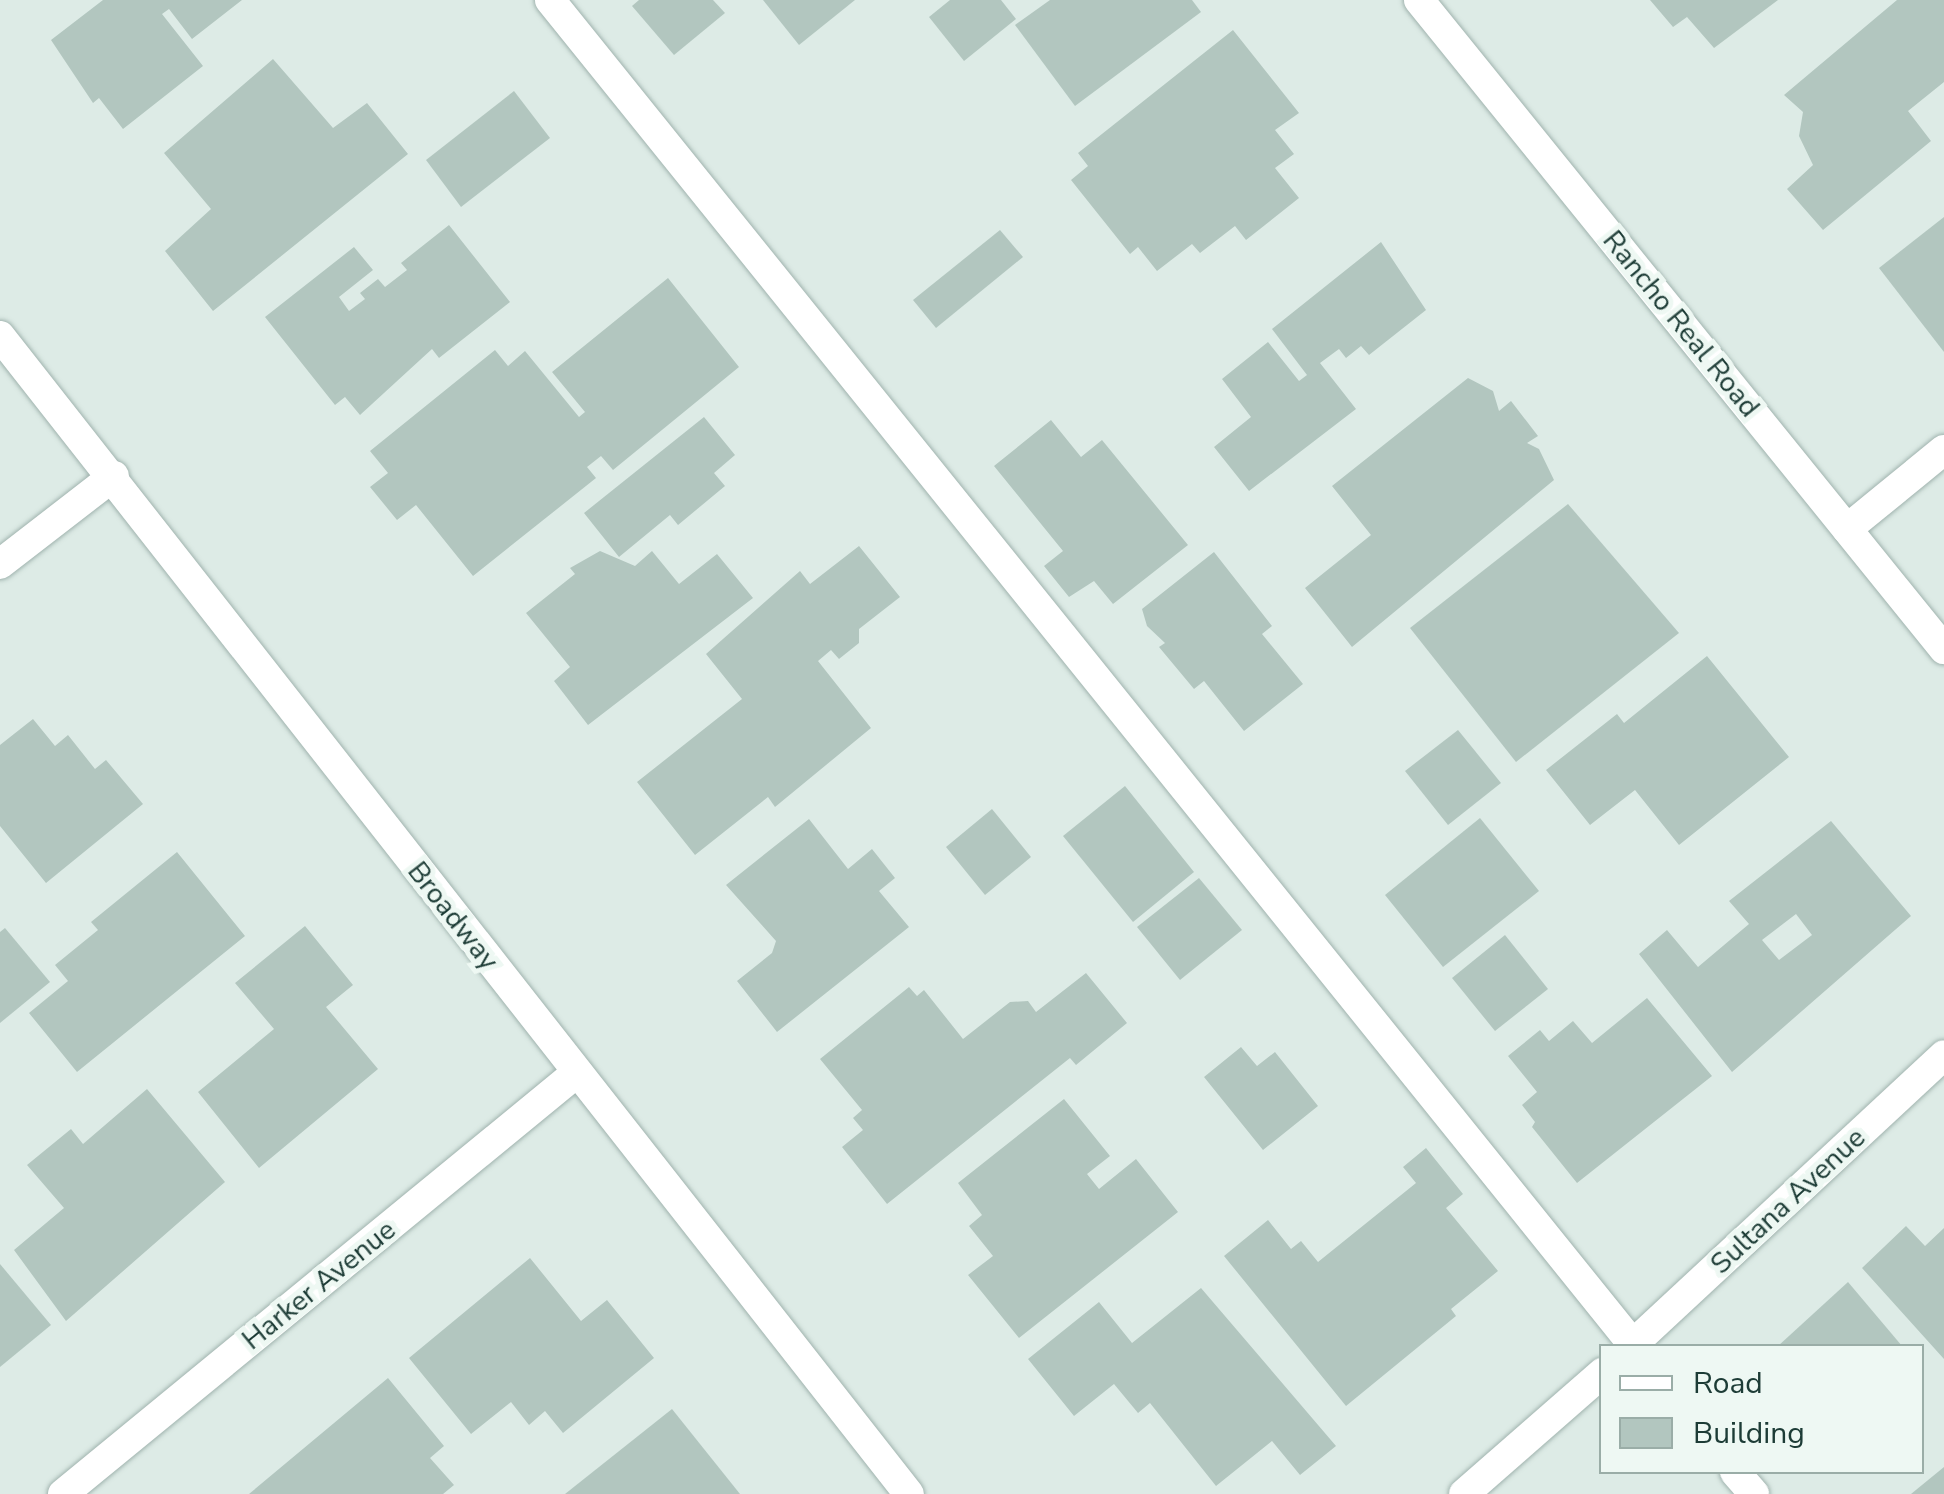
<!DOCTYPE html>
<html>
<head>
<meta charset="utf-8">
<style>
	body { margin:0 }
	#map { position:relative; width:1944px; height:1494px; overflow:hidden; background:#ddebe6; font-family:"Nunito Sans",sans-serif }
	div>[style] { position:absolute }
	.building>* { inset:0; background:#b2c6bf }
	.roads { filter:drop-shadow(0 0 2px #a0b3ae) drop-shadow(0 0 2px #a0b3ae) }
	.minor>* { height:30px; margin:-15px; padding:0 15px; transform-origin:15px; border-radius:15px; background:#fff }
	span { translate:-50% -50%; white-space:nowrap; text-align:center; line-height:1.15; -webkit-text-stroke:10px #eef8f3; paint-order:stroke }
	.street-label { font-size:28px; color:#1d3c36 }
	.legend { position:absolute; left:1599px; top:1344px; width:325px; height:130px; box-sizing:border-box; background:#eef8f3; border:2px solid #9aada7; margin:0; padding:12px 18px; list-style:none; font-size:30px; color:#1d3c36 }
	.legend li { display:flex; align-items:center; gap:20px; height:50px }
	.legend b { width:50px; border:2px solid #9aada7 }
</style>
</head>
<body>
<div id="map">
	<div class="building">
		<i style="clip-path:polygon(103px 0,242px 0,192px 39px,169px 9px,162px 14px,203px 66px,123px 129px,99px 98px,93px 103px,51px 40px)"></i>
		<i style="clip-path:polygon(639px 0,713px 0,725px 13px,674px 55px,632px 6px)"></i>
		<i style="clip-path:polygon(763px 0,855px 0,799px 45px)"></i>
		<i style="clip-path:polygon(950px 0,1001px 0,1016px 19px,964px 61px,929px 17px)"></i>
		<i style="clip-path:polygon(1050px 0,1192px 0,1201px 12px,1075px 106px,1015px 25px)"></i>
		<i style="clip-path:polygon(1650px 0,1778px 0,1714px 48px,1687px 17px,1673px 27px)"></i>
		<i style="clip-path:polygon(1897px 0,1944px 0,1944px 82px,1908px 111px,1931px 141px,1823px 230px,1787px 189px,1813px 165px,1799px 136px,1803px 112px,1784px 95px)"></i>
		<i style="clip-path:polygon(1233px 30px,1299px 113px,1275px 130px,1294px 154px,1275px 168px,1299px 198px,1246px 240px,1235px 226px,1200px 253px,1192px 244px,1157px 271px,1138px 247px,1130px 254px,1071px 180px,1088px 166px,1078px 153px)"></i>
		<i style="clip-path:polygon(273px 59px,333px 128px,367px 103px,408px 154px,213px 311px,165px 251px,211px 209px,164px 153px)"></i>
		<i style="clip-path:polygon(514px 91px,550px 138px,461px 207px,426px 160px)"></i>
		<i style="clip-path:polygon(1944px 217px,1944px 352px,1879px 268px)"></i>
		<i style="clip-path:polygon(449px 225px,510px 302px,439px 358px,432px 349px,360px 415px,345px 397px,335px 405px,265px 317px,354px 247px,373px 270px,339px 297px,349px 311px,365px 299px,360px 293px,378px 279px,385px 287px,407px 270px,401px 263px)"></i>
		<i style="clip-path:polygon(1000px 230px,1023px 257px,936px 328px,913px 300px)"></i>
		<i style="clip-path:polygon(1381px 242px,1426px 310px,1369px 355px,1361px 346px,1346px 358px,1339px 349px,1320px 363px,1356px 409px,1249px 491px,1214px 447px,1251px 417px,1222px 379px,1268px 342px,1299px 381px,1307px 375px,1272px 329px)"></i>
		<i style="clip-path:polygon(668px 278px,739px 367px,613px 470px,601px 456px,587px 467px,596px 478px,473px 576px,416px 505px,397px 520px,370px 487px,388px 473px,370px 451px,495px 350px,508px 366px,525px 351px,579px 417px,585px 412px,552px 372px)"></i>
		<i style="clip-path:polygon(1468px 378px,1493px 391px,1499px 411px,1511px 401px,1538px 436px,1527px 443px,1539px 449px,1554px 480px,1352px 647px,1305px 588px,1371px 535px,1332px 486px)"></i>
		<i style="clip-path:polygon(704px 417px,735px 455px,714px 473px,725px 486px,678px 525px,670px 515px,619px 557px,584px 513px)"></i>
		<i style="clip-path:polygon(1051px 420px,1081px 457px,1102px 440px,1188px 545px,1113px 604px,1094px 581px,1069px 597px,1044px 566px,1063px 551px,994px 466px)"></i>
		<i style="clip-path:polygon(1568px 504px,1679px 633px,1516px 762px,1410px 628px)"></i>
		<i style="clip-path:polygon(859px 546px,900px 597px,859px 629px,859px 643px,839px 659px,831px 650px,818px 661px,871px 728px,775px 807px,768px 797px,695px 855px,637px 782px,742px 699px,706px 654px,800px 571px,810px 584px)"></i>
		<i style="clip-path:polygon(600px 551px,635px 566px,652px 551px,679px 584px,717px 554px,753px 598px,588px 725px,554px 681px,570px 667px,526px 613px,575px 574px,570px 568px)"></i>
		<i style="clip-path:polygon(1214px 552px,1272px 626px,1262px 634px,1303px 684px,1244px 731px,1204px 681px,1194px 689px,1159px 647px,1165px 643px,1147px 626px,1142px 609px)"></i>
		<i style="clip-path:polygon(1707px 656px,1789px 757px,1679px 845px,1635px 790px,1590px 825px,1546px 770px,1617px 714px,1624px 723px)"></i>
		<i style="clip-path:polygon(33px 719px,55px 746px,68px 735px,95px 769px,106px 760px,143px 804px,46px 883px,0 826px,0 745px)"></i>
		<i style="clip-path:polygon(1458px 730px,1501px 783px,1448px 825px,1405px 771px)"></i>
		<i style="clip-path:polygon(1125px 786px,1194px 872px,1133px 922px,1063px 836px)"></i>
		<i style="clip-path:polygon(992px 809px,1031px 857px,985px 895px,946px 847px)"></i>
		<i style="clip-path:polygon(1480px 818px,1539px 891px,1443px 967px,1385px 895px)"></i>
		<i style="clip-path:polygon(809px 819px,848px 869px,872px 849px,895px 878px,879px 891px,909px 927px,777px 1032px,737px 981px,772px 953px,776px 941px,726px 885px)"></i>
		<i style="clip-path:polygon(evenodd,1831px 821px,1911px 916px,1732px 1072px,1639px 954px,1667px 930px,1698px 967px,1749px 924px,1729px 901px,1831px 821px,1796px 914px,1812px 935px,1779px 960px,1762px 940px,1796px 914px)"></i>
		<i style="clip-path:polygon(177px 852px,245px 936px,77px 1072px,29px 1013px,68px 981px,55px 965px,98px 930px,91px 922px)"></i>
		<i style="clip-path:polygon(1199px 878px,1242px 930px,1180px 980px,1137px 927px)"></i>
		<i style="clip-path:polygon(305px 926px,353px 985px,326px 1007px,378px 1069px,259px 1168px,198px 1092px,274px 1029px,235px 983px)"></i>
		<i style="clip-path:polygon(5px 928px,50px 982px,0 1023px,0 932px)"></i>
		<i style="clip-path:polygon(1505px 935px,1548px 989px,1495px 1031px,1452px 978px)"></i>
		<i style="clip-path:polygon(1086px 973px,1127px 1023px,1076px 1065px,1070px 1058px,887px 1204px,842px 1147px,863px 1130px,853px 1118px,862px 1110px,820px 1059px,909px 987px,917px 996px,924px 990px,963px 1039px,1010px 1002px,1028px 1001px,1036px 1012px)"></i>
		<i style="clip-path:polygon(1647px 998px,1712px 1076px,1577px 1183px,1532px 1127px,1535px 1122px,1522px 1105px,1537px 1092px,1508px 1056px,1540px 1030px,1549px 1041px,1573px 1021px,1592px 1043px)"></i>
		<i style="clip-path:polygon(1241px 1047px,1257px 1066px,1275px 1052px,1318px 1106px,1263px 1150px,1204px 1077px)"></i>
		<i style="clip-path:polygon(147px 1089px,225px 1182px,66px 1321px,14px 1250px,64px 1208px,27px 1165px,71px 1129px,83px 1144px)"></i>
		<i style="clip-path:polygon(1064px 1099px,1110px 1156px,1087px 1174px,1099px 1189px,1136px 1159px,1178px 1212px,1019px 1338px,968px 1275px,993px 1256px,969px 1226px,982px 1215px,958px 1183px)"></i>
		<i style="clip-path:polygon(1426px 1148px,1463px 1194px,1446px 1208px,1498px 1271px,1451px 1309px,1456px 1316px,1346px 1406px,1224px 1256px,1268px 1220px,1291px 1249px,1301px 1241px,1318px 1262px,1416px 1183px,1403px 1167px)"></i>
		<i style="clip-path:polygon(1906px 1226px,1925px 1246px,1944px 1228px,1944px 1359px,1862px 1268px)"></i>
		<i style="clip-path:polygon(530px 1258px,581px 1321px,607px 1300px,654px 1358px,563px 1433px,545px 1411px,529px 1425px,511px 1402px,471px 1434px,409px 1358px)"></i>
		<i style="clip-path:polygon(0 1264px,51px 1325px,0 1367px)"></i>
		<i style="clip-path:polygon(1848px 1282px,1902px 1346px,1778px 1346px)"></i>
		<i style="clip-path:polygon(1201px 1288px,1336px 1446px,1300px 1475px,1272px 1441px,1216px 1486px,1150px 1403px,1138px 1413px,1114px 1384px,1074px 1416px,1028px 1359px,1099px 1302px,1132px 1343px)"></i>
		<i style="clip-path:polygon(388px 1378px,444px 1446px,430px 1458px,454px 1485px,443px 1494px,249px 1494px)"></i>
		<i style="clip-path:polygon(672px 1409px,740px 1494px,565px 1494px)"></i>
		<i style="clip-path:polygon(1944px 1467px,1944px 1494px,1911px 1494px)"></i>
	</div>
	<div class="roads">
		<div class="minor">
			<i style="left:550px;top:0;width:1728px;rotate:51.15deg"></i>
			<i style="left:1419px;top:0;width:835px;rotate:51.03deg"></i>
			<i style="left:0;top:336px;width:1472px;rotate:51.87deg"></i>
			<i style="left:1847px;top:529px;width:125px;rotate:-39.2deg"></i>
			<i style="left:0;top:564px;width:144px;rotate:-37.7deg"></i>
			<i style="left:1631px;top:1346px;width:427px;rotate:-42.9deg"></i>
			<i style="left:1735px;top:1472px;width:29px;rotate:49deg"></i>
			<i style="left:63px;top:1494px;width:662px;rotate:-39.36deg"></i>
			<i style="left:1464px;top:1494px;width:184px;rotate:-41.2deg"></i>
		</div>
	</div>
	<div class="street-label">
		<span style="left:1681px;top:324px;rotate:51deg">Rancho Real Road</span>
		<span style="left:453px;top:916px;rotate:52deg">Broadway</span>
		<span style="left:1788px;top:1201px;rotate:-43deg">Sultana Avenue</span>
		<span style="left:319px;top:1285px;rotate:-39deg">Harker Avenue</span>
	</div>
	<ul class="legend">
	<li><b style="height:12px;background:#fff"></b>Road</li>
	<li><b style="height:28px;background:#b2c6bf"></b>Building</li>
	</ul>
</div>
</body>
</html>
